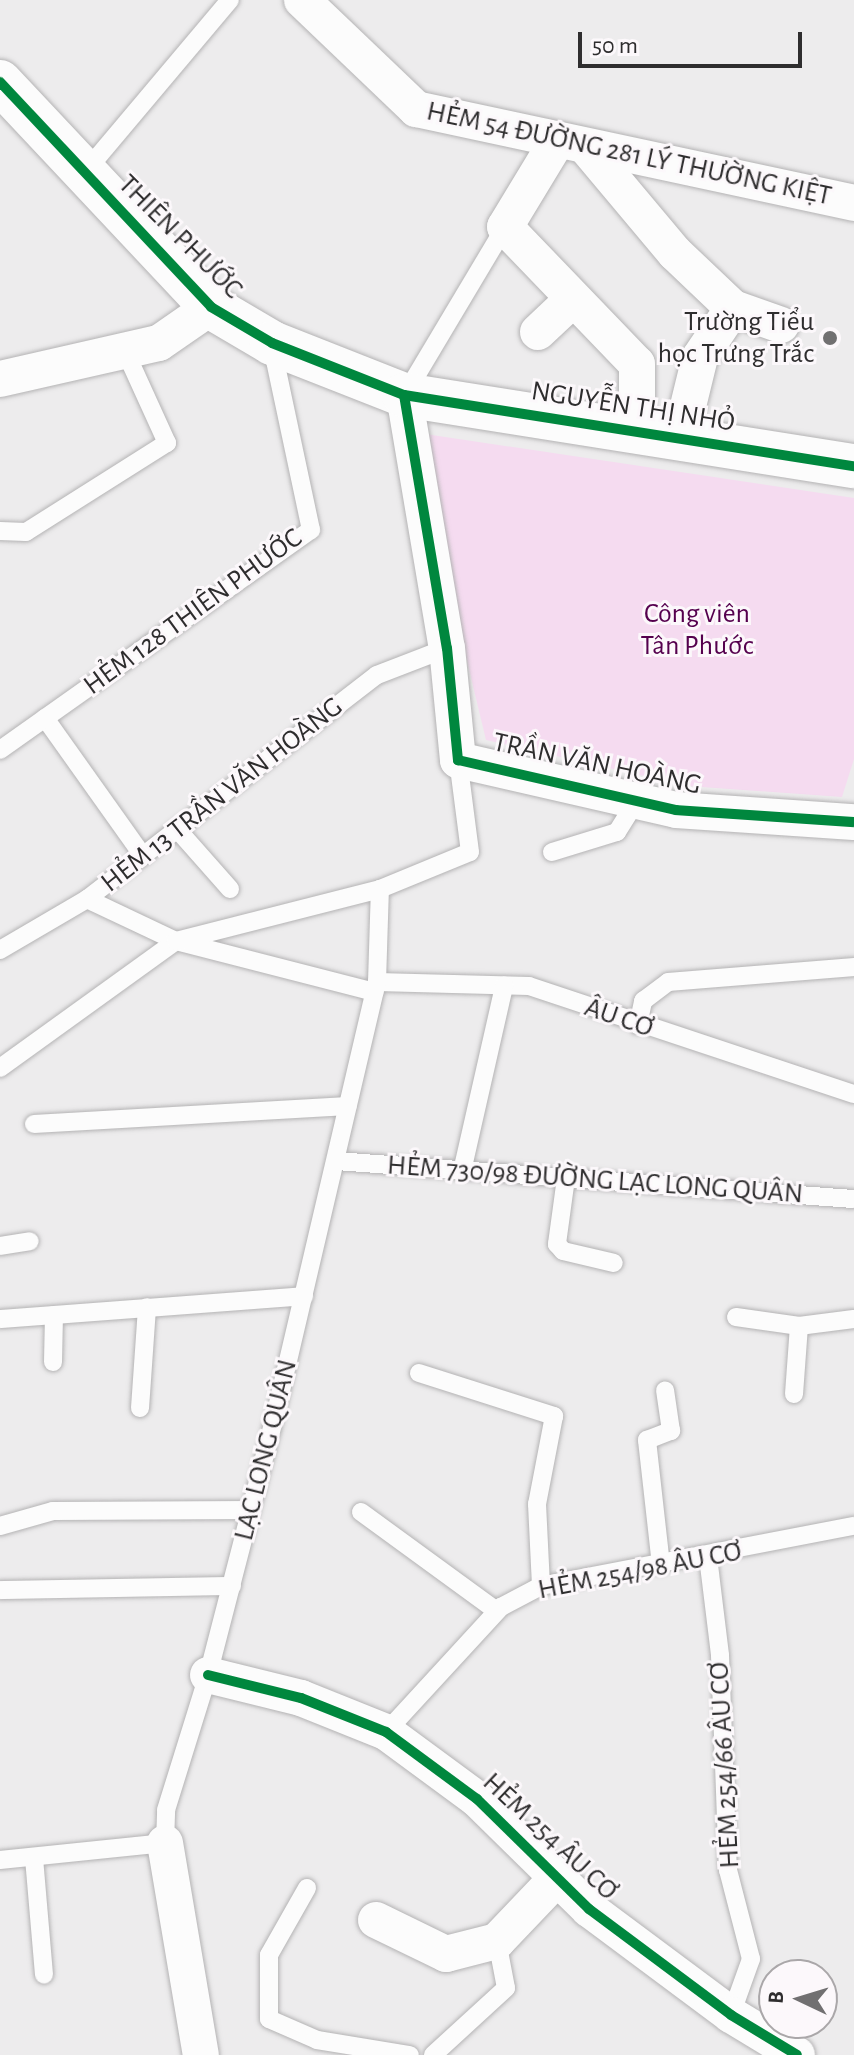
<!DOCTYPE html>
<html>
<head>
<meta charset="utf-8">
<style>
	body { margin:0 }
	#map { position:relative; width:854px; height:2055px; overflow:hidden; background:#edeced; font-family:"Alegreya Sans",sans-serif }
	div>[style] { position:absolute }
	.green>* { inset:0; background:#f5dbf0 }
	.roads { filter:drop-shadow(0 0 2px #b4b3b4) drop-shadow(0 0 2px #b4b3b4) }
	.service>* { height:18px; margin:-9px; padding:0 9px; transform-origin:9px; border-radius:9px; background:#fcfcfc }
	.minor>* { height:36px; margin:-18px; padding:0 18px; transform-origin:18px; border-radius:18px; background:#fcfcfc }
	.tertiary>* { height:44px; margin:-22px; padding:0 22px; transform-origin:22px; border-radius:22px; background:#fcfcfc }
	.cycleway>* { height:10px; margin:-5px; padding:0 5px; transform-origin:5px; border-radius:5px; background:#00873e }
	.dots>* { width:22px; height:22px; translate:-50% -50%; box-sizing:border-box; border:4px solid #fcf8fb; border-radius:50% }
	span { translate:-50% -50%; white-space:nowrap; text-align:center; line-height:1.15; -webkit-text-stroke:6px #fcf8fb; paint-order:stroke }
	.street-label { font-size:28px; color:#2e2d2e }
	.poi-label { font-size:28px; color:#2e2d2e }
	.right { translate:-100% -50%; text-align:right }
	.park-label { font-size:28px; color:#55014e }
	.north { position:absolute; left:758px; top:1959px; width:80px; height:80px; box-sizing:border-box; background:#fcf8fb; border:2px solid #aaa7a9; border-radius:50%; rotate:274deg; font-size:22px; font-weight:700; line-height:32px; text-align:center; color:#2e2d2e }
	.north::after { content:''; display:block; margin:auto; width:28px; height:36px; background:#717071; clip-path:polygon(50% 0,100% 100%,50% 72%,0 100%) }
	.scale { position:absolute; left:578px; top:32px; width:224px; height:36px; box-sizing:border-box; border:4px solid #2e2d2e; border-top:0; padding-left:10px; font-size:24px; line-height:28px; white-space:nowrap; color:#2e2d2e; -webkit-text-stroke:6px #fcf8fb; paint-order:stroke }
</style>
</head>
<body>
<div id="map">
	<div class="green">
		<i style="clip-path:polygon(412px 432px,854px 498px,854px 759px,842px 797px,688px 786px,486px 740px)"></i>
	</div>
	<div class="roads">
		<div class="service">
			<i style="left:85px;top:172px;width:225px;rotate:-49.9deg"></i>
			<i style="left:406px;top:393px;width:193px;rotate:-59.2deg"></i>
			<i style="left:0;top:531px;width:26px;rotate:2deg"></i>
			<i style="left:26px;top:532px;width:167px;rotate:-32.3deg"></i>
			<i style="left:167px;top:443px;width:101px;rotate:-114.5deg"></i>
			<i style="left:45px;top:718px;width:169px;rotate:54.6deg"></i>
			<i style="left:0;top:750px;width:381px;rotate:-35.3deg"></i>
			<i style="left:311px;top:530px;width:188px;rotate:-102deg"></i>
			<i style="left:177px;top:829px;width:80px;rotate:48.5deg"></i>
			<i style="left:552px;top:852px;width:68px;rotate:-17.1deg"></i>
			<i style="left:617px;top:832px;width:36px;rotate:-58deg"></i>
			<i style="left:87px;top:899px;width:98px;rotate:25.3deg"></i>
			<i style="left:176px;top:941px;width:205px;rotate:14.4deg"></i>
			<i style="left:0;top:950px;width:101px;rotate:-30.4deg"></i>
			<i style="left:87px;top:899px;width:366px;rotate:-37.7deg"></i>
			<i style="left:377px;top:675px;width:75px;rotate:-21.1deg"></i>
			<i style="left:377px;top:982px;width:152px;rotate:1.5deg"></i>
			<i style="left:529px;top:986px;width:342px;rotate:18.4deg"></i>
			<i style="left:638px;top:1025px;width:25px;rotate:-78deg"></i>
			<i style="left:643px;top:1001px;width:31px;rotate:-37deg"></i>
			<i style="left:668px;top:982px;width:187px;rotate:-4.6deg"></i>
			<i style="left:0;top:1068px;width:217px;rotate:-35.8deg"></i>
			<i style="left:176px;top:941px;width:211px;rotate:-14.3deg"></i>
			<i style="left:380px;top:889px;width:97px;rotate:-22.3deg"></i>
			<i style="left:470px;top:852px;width:93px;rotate:-97.4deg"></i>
			<i style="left:34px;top:1124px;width:314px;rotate:-3.3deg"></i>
			<i style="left:336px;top:1161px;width:519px;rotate:4.2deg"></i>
			<i style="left:463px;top:1167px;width:186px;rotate:-77.2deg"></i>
			<i style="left:566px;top:1178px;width:67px;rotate:97.8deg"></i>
			<i style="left:557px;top:1244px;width:9px;rotate:49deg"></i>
			<i style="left:563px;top:1251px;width:52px;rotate:13.2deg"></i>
			<i style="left:0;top:1246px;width:30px;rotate:-9deg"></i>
			<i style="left:736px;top:1317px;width:64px;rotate:8.1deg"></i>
			<i style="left:799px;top:1326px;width:55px;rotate:-7.3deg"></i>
			<i style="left:0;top:1319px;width:305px;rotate:-4.3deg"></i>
			<i style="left:53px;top:1362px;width:47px;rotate:-88.8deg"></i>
			<i style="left:419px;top:1373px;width:142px;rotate:17.7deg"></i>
			<i style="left:554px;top:1416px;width:90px;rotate:100.9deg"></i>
			<i style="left:537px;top:1504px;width:82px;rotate:87.2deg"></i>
			<i style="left:794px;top:1394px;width:68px;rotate:-85.8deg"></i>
			<i style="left:140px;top:1408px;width:101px;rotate:-86deg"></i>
			<i style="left:361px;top:1512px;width:168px;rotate:36.1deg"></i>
			<i style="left:0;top:1526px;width:55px;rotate:-15.8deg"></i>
			<i style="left:53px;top:1511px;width:198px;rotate:-0.3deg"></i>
			<i style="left:708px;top:1557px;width:99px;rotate:83deg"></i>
			<i style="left:720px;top:1655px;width:215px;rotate:87.9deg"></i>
			<i style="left:728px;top:1870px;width:92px;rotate:75.5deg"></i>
			<i style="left:751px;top:1959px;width:59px;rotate:109.7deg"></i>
			<i style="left:661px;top:1565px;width:126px;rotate:-96.4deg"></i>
			<i style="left:647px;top:1440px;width:26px;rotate:-21deg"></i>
			<i style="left:671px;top:1431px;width:41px;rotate:-98.3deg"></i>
			<i style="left:0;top:1590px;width:232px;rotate:-1deg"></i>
			<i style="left:386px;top:1732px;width:170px;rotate:-47.4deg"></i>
			<i style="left:501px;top:1607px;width:45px;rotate:-27.7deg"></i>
			<i style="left:541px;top:1586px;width:319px;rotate:-10.9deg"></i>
			<i style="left:34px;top:1858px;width:117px;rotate:85.1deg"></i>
			<i style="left:0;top:1860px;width:166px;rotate:-5.9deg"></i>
			<i style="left:165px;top:1843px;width:33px;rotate:-88deg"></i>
			<i style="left:166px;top:1810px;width:141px;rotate:-72.7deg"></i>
			<i style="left:208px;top:1675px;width:272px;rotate:-75.5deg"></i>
			<i style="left:276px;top:1412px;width:442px;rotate:-76.8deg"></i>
			<i style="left:377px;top:982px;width:93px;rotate:-88.2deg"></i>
			<i style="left:307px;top:1888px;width:77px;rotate:119.6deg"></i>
			<i style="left:269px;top:1955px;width:64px;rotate:90deg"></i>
			<i style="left:269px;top:2019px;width:52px;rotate:23.6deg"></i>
			<i style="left:317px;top:2040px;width:94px;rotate:9.2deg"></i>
			<i style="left:433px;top:2055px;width:99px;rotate:-42.5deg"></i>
			<i style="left:506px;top:1988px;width:48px;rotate:-100.8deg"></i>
		</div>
		<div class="minor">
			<i style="left:302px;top:0;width:158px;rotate:43.7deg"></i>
			<i style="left:416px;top:109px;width:448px;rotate:12.1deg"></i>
			<i style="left:557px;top:141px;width:100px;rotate:121.2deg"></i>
			<i style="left:505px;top:227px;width:190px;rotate:46.1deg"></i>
			<i style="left:637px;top:364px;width:68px;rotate:90deg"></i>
			<i style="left:586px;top:147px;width:138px;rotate:50deg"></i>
			<i style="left:675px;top:253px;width:80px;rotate:43.5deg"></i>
			<i style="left:733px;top:308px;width:51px;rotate:19.5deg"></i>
			<i style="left:538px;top:332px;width:48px;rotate:-43.3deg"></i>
			<i style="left:0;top:379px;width:163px;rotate:-12.8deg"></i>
			<i style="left:159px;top:343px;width:63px;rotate:-34.7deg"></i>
			<i style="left:404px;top:395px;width:257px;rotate:80.4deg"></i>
			<i style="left:447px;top:648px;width:113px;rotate:84.4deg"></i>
			<i style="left:458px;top:760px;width:224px;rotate:12.9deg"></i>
			<i style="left:676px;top:810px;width:178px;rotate:3.9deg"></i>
			<i style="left:680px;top:439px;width:84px;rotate:-76.3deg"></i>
			<i style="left:700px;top:357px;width:59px;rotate:-56deg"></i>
			<i style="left:208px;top:1675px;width:96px;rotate:13.9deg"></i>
			<i style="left:301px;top:1698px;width:92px;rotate:21.8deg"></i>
			<i style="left:386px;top:1732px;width:113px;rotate:36.4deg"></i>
			<i style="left:477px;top:1799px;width:157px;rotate:44.5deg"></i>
			<i style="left:589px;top:1909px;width:177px;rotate:36.7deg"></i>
			<i style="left:731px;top:2015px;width:77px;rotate:31.2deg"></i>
			<i style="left:165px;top:1843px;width:215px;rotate:80.4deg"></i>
			<i style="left:376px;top:1920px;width:78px;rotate:25.9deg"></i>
			<i style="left:446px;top:1954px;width:53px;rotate:-14.3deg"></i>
			<i style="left:497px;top:1941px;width:86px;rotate:-46.4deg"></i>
		</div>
		<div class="tertiary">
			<i style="left:0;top:82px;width:308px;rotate:46.8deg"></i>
			<i style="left:211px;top:307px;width:71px;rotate:30.5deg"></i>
			<i style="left:272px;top:343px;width:142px;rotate:21.5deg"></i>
			<i style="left:404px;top:395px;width:456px;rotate:9deg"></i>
		</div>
	</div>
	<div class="cycleway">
		<i style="left:0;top:82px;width:308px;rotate:46.8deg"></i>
		<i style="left:211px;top:307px;width:71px;rotate:30.5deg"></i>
		<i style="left:272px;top:343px;width:142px;rotate:21.5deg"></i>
		<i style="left:404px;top:395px;width:456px;rotate:9deg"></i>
		<i style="left:404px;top:395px;width:257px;rotate:80.4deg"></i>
		<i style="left:447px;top:648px;width:113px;rotate:84.4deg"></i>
		<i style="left:458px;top:760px;width:224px;rotate:12.9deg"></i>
		<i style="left:676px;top:810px;width:178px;rotate:3.9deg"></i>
		<i style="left:208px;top:1675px;width:96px;rotate:13.9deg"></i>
		<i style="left:301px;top:1698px;width:92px;rotate:21.8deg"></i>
		<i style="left:386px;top:1732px;width:113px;rotate:36.4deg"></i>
		<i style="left:477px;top:1799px;width:157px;rotate:44.5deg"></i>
		<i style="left:589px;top:1909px;width:177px;rotate:36.7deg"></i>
		<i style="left:731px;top:2015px;width:77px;rotate:31.2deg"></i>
	</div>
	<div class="dots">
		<i style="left:830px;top:338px;background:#717071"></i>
	</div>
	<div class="street-label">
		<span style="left:629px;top:154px;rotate:12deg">HẺM 54 ĐƯỜNG 281 LÝ THƯỜNG KIỆT</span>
		<span style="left:180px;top:237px;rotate:45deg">THIÊN PHƯỚC</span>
		<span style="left:633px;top:407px;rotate:9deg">NGUYỄN THỊ NHỎ</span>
		<span style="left:193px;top:612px;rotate:-36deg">HẺM 128 THIÊN PHƯỚC</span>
		<span style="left:597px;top:764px;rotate:12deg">TRẦN VĂN HOÀNG</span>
		<span style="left:222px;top:795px;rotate:-38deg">HẺM 13 TRẦN VĂN HOÀNG</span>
		<span style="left:619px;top:1018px;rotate:19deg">ÂU CƠ</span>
		<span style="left:595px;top:1180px;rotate:4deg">HẺM 730/98 ĐƯỜNG LẠC LONG QUÂN</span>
		<span style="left:266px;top:1450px;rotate:-76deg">LẠC LONG QUÂN</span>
		<span style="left:640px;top:1571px;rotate:-11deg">HẺM 254/98 ÂU CƠ</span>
		<span style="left:725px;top:1765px;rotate:-93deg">HẺM 254/66 ÂU CƠ</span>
		<span style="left:550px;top:1837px;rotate:43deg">HẺM 254 ÂU CƠ</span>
	</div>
	<div class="poi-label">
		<span class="right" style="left:814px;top:338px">Trường Tiểu<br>học Trưng Trắc</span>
	</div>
	<div class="park-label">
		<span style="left:697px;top:630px">Công viên<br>Tân Phước</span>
	</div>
	<div class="north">B</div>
	<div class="scale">50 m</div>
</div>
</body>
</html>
